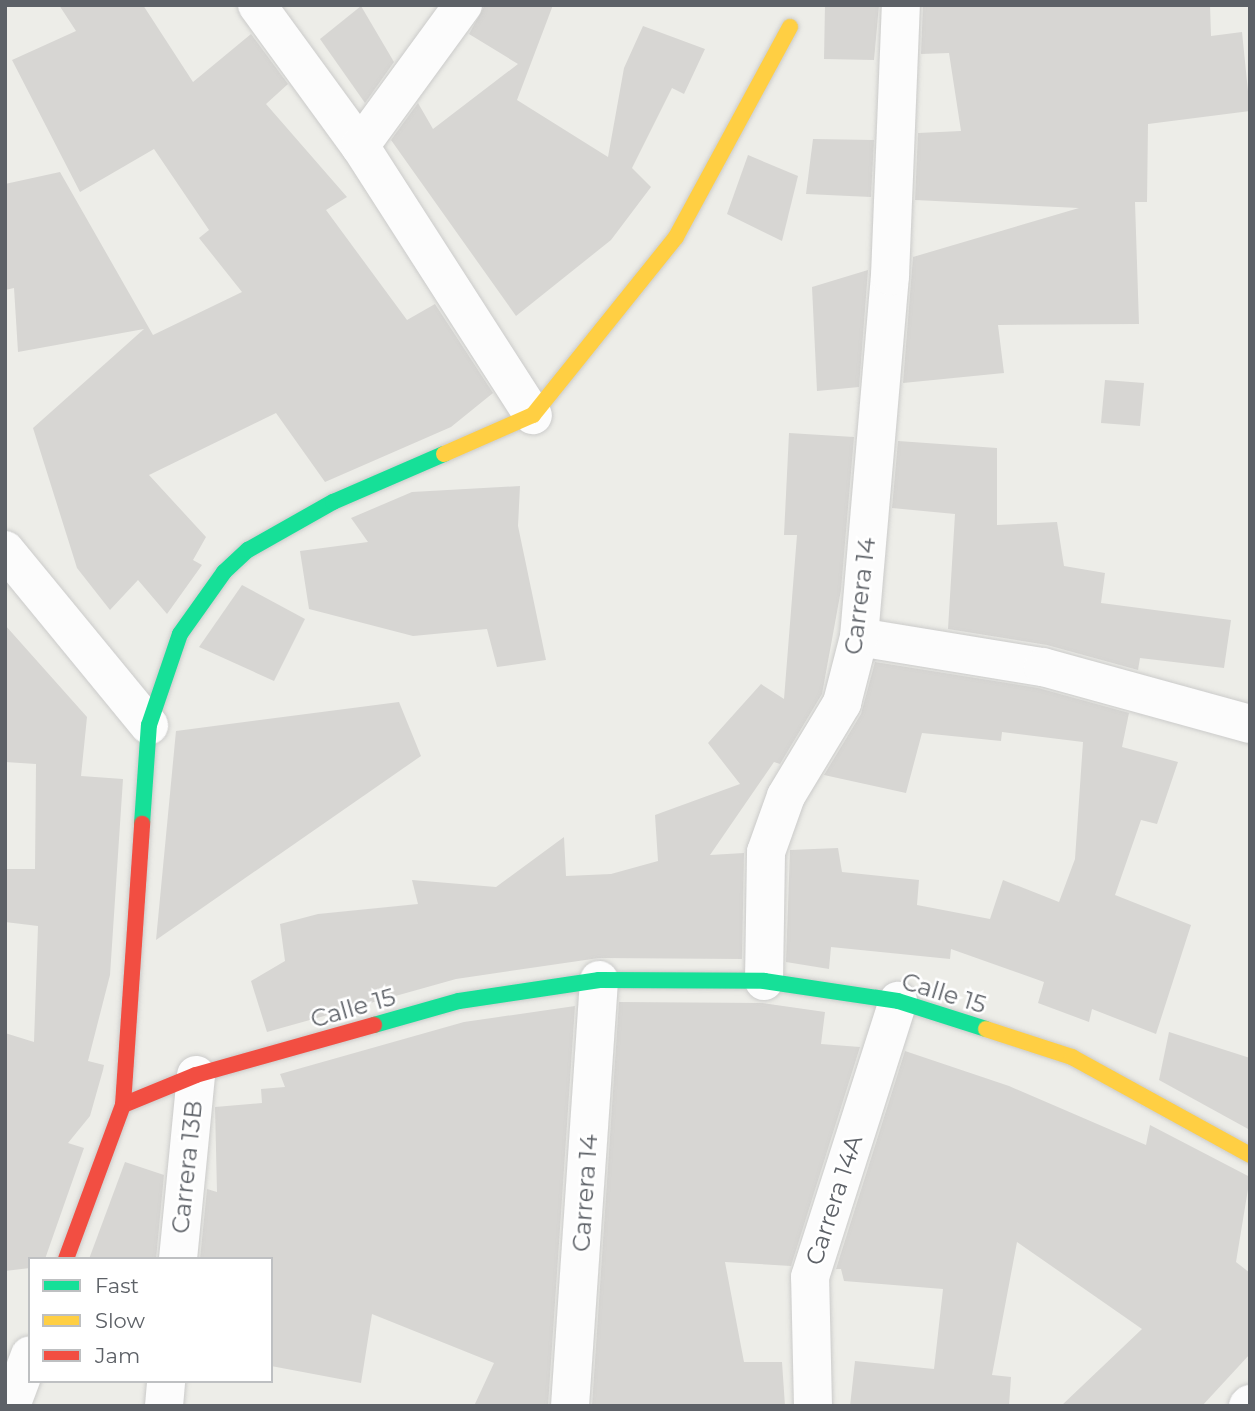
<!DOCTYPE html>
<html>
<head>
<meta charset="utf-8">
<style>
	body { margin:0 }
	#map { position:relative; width:1255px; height:1411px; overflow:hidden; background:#edede8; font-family:Montserrat,sans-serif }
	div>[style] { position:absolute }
	.building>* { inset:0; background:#d7d6d3 }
	.roads { filter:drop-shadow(0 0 2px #cbcbca) drop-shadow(0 0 2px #cbcbca) }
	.street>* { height:38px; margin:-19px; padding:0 19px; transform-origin:19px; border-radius:19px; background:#fcfcfc }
	.fast>* { height:16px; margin:-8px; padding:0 8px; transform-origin:8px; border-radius:8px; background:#16e098 }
	.slow>* { height:16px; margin:-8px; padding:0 8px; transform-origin:8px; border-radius:8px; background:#ffcf43 }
	.jam>* { height:16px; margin:-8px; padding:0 8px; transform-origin:8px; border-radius:8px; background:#f24e42 }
	span { translate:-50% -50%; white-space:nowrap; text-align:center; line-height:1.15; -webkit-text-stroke:5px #fff; paint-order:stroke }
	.street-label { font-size:24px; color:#5d6167 }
	.frame { position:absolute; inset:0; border:7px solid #5d6167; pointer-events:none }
	.legend { position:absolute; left:28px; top:1257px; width:245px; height:126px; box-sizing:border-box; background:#fff; border:2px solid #bec0c2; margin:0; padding:9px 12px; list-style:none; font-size:21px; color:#5d6167 }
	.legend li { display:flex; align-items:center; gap:14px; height:35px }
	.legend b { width:35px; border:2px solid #bec0c2 }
</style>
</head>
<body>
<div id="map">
	<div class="building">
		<i style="clip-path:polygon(59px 5px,143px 5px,193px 82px,251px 34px,288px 84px,266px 104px,347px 197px,326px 210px,407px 320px,435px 304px,493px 393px,451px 427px,325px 482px,276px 413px,149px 475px,206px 537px,193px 560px,202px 565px,167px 614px,138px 580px,110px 610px,77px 568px,33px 428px,144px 329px,18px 352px,14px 288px,5px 290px,5px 184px,60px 172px,153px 335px,242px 292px,199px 238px,209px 230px,154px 149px,80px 192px,12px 60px,76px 31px)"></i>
		<i style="clip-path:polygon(485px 5px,553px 5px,517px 100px,608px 157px,624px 68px,643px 26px,705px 49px,684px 94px,672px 88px,632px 168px,651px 187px,611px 240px,516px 316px,391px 140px,418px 103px,433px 129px,518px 64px,469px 34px)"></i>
		<i style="clip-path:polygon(825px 5px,879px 5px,874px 60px,824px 59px)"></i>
		<i style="clip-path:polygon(923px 5px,1210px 5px,1211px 36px,1242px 32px,1250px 111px,1148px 124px,1147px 202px,1135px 202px,1139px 324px,998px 325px,1004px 373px,903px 383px,913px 257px,1079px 208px,915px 200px,918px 133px,961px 131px,949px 53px,921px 54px)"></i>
		<i style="clip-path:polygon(361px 6px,394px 62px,365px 103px,320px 39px)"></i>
		<i style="clip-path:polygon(813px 139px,874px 140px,871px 197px,806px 194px)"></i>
		<i style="clip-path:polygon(748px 155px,798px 176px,782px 241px,727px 214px)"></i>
		<i style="clip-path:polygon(868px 270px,859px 387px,817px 391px,812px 287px)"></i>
		<i style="clip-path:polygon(1105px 380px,1144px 383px,1140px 426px,1101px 423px)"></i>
		<i style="clip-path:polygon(789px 433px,854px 437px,841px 590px,822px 694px,780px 764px,774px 762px,710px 855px,744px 853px,742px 959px,599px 958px,456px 979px,267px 1032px,251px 981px,285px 961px,280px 924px,318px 914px,418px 904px,412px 880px,496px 887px,564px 837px,566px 876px,611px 874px,658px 861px,655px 815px,740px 784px,708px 743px,761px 684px,784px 699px,797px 535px,784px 535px)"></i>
		<i style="clip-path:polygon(898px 441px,997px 448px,997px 525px,1057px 522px,1064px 566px,1105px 573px,1101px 603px,1231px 620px,1224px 668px,1140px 658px,1138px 670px,1047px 645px,948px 629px,955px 514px,892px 508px)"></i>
		<i style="clip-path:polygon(520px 486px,518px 526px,546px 660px,497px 667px,487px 629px,413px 636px,309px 609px,300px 551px,368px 542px,351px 518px,412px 492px)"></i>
		<i style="clip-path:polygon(242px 585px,305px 619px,274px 681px,199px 647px)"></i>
		<i style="clip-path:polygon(5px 625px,87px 717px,81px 776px,123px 779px,110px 975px,88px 1061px,104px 1065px,103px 1070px,90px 1116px,68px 1143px,84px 1148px,45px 1259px,30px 1259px,30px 1268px,5px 1271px,5px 1033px,34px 1042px,38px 926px,5px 922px,5px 869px,35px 869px,36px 764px,5px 762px)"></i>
		<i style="clip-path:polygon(875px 662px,1038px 688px,1129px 713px,1122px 747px,1178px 762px,1157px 824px,1141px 820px,1115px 895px,1191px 925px,1156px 1034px,1092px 1009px,1089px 1022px,1038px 1003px,1044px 982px,951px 949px,950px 959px,831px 947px,829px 969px,786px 962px,790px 850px,838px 848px,842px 872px,919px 880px,917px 905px,990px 919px,1003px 880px,1059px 902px,1075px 859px,1083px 742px,1002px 732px,1001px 741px,922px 733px,906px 793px,824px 775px,861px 714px)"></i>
		<i style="clip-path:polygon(399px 702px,421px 756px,156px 940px,176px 731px)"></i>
		<i style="clip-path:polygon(619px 1002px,762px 1003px,825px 1012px,821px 1044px,860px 1047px,791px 1266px,725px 1262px,744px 1362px,782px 1362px,785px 1406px,592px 1406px)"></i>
		<i style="clip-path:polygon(575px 1006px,548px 1406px,474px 1406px,494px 1363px,372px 1314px,361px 1383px,271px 1366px,271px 1259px,200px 1259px,207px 1189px,217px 1192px,215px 1107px,262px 1103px,261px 1089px,285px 1087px,280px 1074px,464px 1022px)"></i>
		<i style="clip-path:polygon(1169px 1032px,1250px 1058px,1250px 1130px,1159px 1080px)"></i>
		<i style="clip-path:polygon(905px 1051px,1009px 1086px,1146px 1145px,1150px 1125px,1250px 1177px,1236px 1262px,1250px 1273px,1250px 1354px,1202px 1406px,1061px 1406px,1142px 1329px,1017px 1242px,992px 1375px,1011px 1377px,1009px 1406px,850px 1406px,855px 1361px,934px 1369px,943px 1289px,844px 1281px,841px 1269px,836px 1269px)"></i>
		<i style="clip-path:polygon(125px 1162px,164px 1175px,156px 1259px,89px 1259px)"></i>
	</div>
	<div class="roads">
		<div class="street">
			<i style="left:257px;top:5px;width:175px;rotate:53.9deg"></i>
			<i style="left:360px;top:146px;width:320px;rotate:57.3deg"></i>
			<i style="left:360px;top:146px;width:175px;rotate:-53.9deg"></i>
			<i style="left:5px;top:550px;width:227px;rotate:50.6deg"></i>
			<i style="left:859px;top:637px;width:186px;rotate:9.3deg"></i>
			<i style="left:1043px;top:667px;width:215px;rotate:15.4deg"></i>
			<i style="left:764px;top:981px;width:129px;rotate:-89.1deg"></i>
			<i style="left:766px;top:852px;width:59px;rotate:-70.3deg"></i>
			<i style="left:786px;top:796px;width:109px;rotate:-58.9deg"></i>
			<i style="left:842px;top:703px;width:68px;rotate:-75.6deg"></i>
			<i style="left:859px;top:637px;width:362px;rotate:-85.1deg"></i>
			<i style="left:890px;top:276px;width:271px;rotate:-87.7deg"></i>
			<i style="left:178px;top:1259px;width:185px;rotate:-84.4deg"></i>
			<i style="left:11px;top:1406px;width:54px;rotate:-69.6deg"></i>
			<i style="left:164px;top:1406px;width:25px;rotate:-85deg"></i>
			<i style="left:570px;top:1406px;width:427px;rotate:-86.1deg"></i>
			<i style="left:813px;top:1406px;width:129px;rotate:-91.3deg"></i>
			<i style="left:810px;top:1277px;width:290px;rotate:-72.3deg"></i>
			<i style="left:1248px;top:1406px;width:3px;rotate:-45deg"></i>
		</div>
		<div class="fast">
			<i style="left:142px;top:824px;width:99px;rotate:-86deg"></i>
			<i style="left:149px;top:725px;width:96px;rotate:-71.2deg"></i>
			<i style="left:180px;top:634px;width:76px;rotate:-54.6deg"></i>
			<i style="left:224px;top:572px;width:33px;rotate:-43deg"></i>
			<i style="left:248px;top:550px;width:98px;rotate:-29.5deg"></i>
			<i style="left:333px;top:502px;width:121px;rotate:-23.4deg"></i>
			<i style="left:374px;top:1025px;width:88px;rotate:-15.8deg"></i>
			<i style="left:459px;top:1001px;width:142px;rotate:-8.5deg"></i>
			<i style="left:599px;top:980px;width:165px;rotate:0.3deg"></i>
			<i style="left:764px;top:981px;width:135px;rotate:8.5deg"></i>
			<i style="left:898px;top:1001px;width:92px;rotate:17.7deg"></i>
		</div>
		<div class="slow">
			<i style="left:444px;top:454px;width:97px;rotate:-23.7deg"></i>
			<i style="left:533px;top:415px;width:228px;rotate:-51.2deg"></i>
			<i style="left:676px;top:237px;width:239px;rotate:-61.5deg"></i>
			<i style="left:986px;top:1029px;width:90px;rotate:18deg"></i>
			<i style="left:1072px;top:1057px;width:203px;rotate:28.8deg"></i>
		</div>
		<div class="jam">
			<i style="left:123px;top:1105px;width:79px;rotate:-22.3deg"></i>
			<i style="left:196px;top:1075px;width:185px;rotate:-15.7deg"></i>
			<i style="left:66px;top:1259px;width:164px;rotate:-69.7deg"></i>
			<i style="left:123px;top:1105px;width:282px;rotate:-86.1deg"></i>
		</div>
	</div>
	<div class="street-label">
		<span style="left:860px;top:596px;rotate:-83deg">Carrera 14</span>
		<span style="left:944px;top:993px;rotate:17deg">Calle 15</span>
		<span style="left:353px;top:1008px;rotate:-16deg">Calle 15</span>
		<span style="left:187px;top:1167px;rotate:-84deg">Carrera 13B</span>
		<span style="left:585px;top:1193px;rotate:-86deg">Carrera 14</span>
		<span style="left:834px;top:1200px;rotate:-72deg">Carrera 14A</span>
	</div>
	<div class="frame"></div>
	<ul class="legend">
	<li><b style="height:9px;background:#16e098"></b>Fast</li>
	<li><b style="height:9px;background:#ffcf43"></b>Slow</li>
	<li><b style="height:9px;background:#f24e42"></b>Jam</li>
	</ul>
</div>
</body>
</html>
